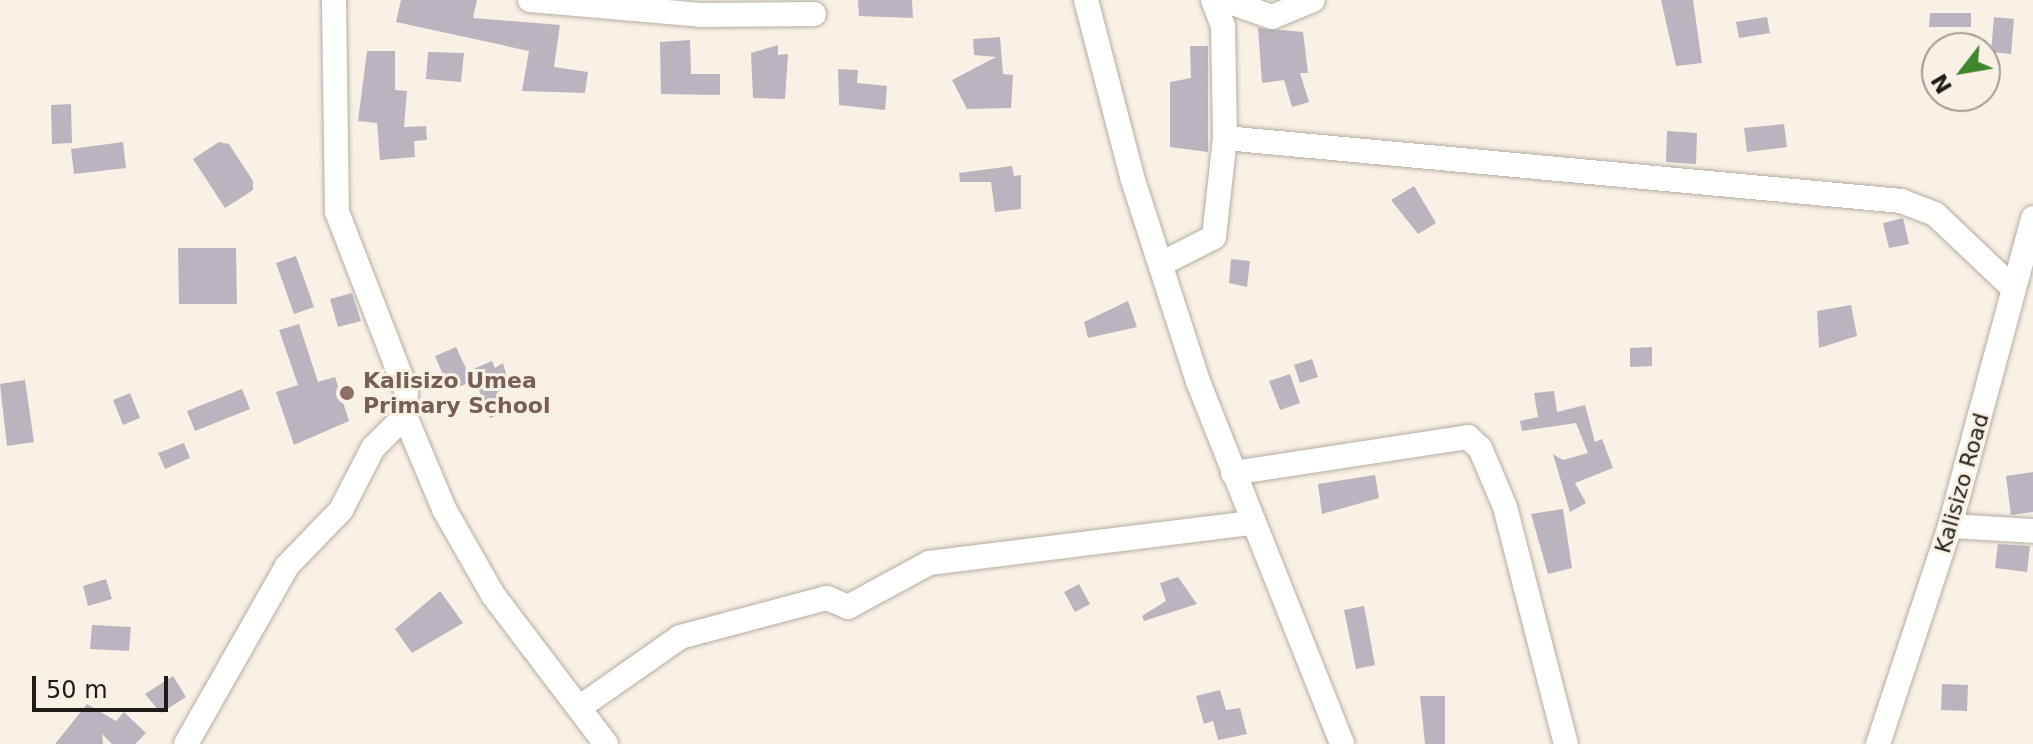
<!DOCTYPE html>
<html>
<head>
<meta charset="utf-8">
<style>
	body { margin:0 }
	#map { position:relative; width:2033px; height:744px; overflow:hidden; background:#f9f1e6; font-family:"DejaVu Sans",sans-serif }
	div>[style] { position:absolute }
	.building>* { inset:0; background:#bab4bf }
	.roads { filter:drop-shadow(0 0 2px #b4ada3) drop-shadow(0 0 2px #b4ada3) }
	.minor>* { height:24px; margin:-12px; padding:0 12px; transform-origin:12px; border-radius:12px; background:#fff }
	.dots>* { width:22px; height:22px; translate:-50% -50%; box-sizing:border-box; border:4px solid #f9f1e6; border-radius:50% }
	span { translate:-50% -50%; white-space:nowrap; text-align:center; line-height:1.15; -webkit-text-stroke:6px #f9f1e6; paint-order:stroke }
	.education-label { font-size:22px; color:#785e54; font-weight:700 }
	.left { translate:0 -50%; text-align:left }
	.street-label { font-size:22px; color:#1f1c18 }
	.north { position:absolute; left:1921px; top:32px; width:80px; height:80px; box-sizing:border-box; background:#f9f1e6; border:2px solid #a29c94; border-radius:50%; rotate:239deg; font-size:22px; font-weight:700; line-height:32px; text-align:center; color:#1f1c18 }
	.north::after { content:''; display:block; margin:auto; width:28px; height:36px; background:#3f872d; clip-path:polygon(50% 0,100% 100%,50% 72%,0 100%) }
	.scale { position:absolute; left:32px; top:676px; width:136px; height:36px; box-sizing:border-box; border:4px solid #1f1c18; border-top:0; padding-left:10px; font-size:24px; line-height:28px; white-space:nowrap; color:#1f1c18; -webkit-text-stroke:6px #f9f1e6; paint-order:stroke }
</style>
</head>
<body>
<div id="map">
	<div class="building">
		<i style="clip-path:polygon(401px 0,477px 0,473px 18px,560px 25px,554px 67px,588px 72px,585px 93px,522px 91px,529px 51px,396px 22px)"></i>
		<i style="clip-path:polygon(858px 0,912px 0,913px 18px,859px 16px)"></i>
		<i style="clip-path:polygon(1661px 0,1693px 0,1702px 63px,1676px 66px)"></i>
		<i style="clip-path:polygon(1930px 13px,1971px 13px,1971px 27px,1929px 27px)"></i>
		<i style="clip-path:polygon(1767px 17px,1770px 33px,1739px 38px,1736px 22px)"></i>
		<i style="clip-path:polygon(1994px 17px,2014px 19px,2011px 54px,1991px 52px)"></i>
		<i style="clip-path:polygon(1258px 28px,1303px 32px,1308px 73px,1300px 73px,1309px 102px,1292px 107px,1284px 80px,1262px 83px)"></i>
		<i style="clip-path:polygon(1000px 37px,1003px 74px,1013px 75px,1011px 108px,967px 109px,952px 80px,996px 57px,974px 55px,973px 39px)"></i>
		<i style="clip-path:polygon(690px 40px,691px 74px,720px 74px,720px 95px,661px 94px,660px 42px)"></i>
		<i style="clip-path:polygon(778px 45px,778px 55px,788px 54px,785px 99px,753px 98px,751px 53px)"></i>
		<i style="clip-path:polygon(1190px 46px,1208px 46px,1208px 152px,1170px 147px,1170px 82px,1191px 78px)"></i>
		<i style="clip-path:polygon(367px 51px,395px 51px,395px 90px,407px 91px,404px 127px,426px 126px,427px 140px,414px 141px,415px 157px,380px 160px,377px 123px,358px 121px)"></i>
		<i style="clip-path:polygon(428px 52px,464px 53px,461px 82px,426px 79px)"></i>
		<i style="clip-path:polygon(838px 69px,858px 70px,857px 83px,887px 86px,885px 110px,839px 105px)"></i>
		<i style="clip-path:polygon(71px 104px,72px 143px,52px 144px,51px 105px)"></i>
		<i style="clip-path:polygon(1784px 124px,1787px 147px,1747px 152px,1744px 128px)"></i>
		<i style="clip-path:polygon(1667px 131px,1697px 133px,1696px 164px,1666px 162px)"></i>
		<i style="clip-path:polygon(123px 142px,126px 168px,74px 174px,71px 149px)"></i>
		<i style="clip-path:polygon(219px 142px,229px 144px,253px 181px,253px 190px,225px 208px,193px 159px)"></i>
		<i style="clip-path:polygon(1012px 166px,1014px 176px,1021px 175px,1021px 209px,995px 212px,991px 182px,960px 182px,959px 173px)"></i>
		<i style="clip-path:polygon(1414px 186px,1436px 223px,1418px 234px,1391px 200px)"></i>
		<i style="clip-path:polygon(1903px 218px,1909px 244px,1889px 248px,1883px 223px)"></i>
		<i style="clip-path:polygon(178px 248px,236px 248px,237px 304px,179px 304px)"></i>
		<i style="clip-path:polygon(296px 256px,314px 307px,294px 314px,276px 263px)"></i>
		<i style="clip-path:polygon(1231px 259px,1250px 261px,1247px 287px,1229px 283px)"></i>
		<i style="clip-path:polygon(352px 293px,361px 321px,338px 327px,330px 299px)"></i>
		<i style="clip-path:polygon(1128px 301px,1137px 327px,1088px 338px,1084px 322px)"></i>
		<i style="clip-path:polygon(1851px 305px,1857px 336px,1819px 348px,1817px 311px)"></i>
		<i style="clip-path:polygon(299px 324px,318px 382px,335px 377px,349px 421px,294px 445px,276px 392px,298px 385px,279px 330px)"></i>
		<i style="clip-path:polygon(456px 347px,472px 381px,450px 391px,435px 356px)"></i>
		<i style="clip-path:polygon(1652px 347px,1652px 366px,1630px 367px,1630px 348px)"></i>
		<i style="clip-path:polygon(1312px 359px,1318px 377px,1300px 383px,1294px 365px)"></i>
		<i style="clip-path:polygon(492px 361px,495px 368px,503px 363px,510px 389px,497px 392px,505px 412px,490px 418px,471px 370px)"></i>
		<i style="clip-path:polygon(1290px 374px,1300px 403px,1280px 410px,1269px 381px)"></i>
		<i style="clip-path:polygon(25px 380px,34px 442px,7px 446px,0 384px)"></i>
		<i style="clip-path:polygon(242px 389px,250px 409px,195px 431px,187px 411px)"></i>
		<i style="clip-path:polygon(1554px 391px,1557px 412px,1585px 405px,1595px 442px,1602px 439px,1613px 468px,1575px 483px,1586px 503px,1570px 512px,1553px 454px,1563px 460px,1588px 453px,1576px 423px,1522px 431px,1520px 421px,1538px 417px,1534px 393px)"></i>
		<i style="clip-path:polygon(130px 393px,140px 418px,123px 425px,113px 400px)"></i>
		<i style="clip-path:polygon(184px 443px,190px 458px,165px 469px,158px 453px)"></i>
		<i style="clip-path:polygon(2033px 472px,2033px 512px,2011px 515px,2006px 476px)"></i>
		<i style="clip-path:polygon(1375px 475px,1379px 498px,1322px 514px,1318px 484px)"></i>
		<i style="clip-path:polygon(1563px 509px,1572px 568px,1548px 574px,1531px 514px)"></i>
		<i style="clip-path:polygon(1998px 544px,2030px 546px,2027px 572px,1995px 568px)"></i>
		<i style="clip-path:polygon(1178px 577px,1197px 604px,1144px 621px,1142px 616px,1166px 601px,1160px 583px)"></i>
		<i style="clip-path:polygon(106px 579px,112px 599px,88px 606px,83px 586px)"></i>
		<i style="clip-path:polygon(1079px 584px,1090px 604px,1075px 612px,1064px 592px)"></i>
		<i style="clip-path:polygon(440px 591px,463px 623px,412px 653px,395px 629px)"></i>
		<i style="clip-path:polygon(1364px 606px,1375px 665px,1356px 669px,1344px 610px)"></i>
		<i style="clip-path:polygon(92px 625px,131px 627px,129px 651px,90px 649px)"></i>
		<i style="clip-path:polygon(173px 676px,186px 697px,161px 713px,145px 694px)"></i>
		<i style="clip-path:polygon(1942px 684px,1968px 685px,1967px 711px,1941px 710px)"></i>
		<i style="clip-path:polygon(1220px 690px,1226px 710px,1240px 708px,1247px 734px,1218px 740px,1213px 721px,1204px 724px,1196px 696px)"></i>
		<i style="clip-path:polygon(1420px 696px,1445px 696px,1445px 744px,1425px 744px)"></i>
		<i style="clip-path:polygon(87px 704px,116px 721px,124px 712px,146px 733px,135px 744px,112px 744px,102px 734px,103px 744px,55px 744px)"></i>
	</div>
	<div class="roads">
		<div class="minor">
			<i style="left:334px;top:0;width:212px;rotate:89.2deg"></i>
			<i style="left:337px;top:212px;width:191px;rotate:68.8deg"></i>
			<i style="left:406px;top:390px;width:26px;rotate:92deg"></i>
			<i style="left:405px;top:416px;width:101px;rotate:67.2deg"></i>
			<i style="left:444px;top:509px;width:99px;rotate:60.3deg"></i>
			<i style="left:493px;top:595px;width:187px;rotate:52.8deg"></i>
			<i style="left:530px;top:0;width:171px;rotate:5deg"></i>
			<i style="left:700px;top:15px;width:114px;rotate:-0.5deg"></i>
			<i style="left:1086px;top:0;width:183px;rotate:75.4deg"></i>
			<i style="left:1132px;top:177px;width:218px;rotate:72.1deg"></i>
			<i style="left:1199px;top:384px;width:387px;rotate:68.3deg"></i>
			<i style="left:1224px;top:0;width:51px;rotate:19.5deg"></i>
			<i style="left:1272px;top:17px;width:44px;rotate:-22.5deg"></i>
			<i style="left:1225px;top:138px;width:679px;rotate:5.32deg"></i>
			<i style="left:1901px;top:201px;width:36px;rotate:21deg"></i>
			<i style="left:1935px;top:214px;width:106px;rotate:43.5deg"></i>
			<i style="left:1161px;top:264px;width:59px;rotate:-27deg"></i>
			<i style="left:1214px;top:237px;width:100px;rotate:-83.7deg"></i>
			<i style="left:1225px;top:138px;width:112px;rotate:-91deg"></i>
			<i style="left:1223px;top:26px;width:28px;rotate:-111deg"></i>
			<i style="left:1233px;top:473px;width:238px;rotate:-8.7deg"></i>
			<i style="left:1468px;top:437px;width:16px;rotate:43deg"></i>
			<i style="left:1480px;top:448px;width:64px;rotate:67deg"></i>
			<i style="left:1505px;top:507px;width:245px;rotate:75.6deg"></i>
			<i style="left:1950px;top:526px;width:83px;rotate:3.4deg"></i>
			<i style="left:583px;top:705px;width:118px;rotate:-35deg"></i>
			<i style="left:680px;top:637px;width:152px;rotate:-14.9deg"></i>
			<i style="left:827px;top:598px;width:23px;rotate:23deg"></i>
			<i style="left:848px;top:607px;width:92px;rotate:-28.5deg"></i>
			<i style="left:929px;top:563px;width:325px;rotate:-7.1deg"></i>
			<i style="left:186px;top:744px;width:205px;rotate:-60.4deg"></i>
			<i style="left:287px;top:566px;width:78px;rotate:-46deg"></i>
			<i style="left:341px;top:510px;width:70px;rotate:-62.7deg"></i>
			<i style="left:373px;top:448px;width:45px;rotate:-45deg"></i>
			<i style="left:1878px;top:744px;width:230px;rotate:-71.7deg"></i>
			<i style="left:1950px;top:526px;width:319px;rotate:-74.9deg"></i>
		</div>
	</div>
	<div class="dots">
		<i style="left:347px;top:393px;background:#8d6e63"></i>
	</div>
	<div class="education-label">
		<span class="left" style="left:363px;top:393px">Kalisizo Umea<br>Primary School</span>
	</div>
	<div class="street-label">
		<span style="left:1962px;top:483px;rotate:-74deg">Kalisizo Road</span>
	</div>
	<div class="north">N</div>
	<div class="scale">50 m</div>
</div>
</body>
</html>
